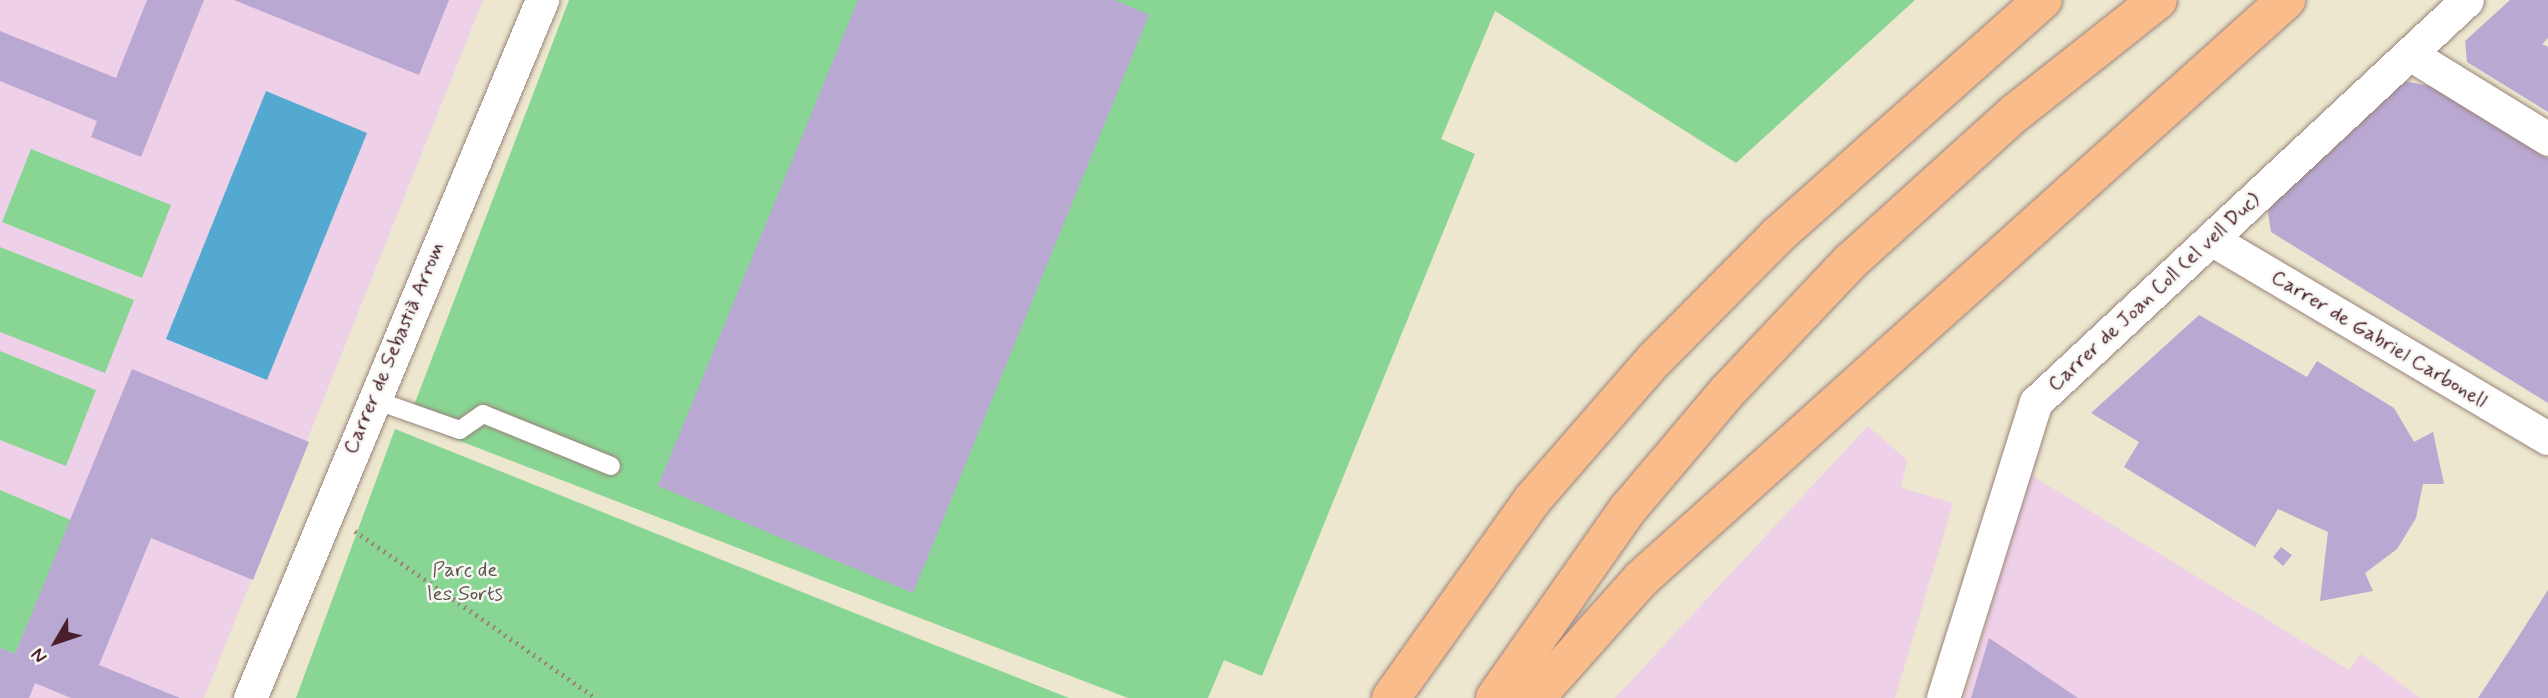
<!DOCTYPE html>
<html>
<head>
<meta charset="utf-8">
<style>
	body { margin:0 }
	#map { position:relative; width:2548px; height:698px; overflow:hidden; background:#ece7ce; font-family:Mynerve,sans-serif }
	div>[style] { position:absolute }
	.built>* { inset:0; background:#eed0e8 }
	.green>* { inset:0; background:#89d694 }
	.water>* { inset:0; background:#53a9d0 }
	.building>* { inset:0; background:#b9a8d2 }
	.path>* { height:4.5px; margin-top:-2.25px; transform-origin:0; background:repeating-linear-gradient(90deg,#9b837c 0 2px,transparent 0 7px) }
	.roads { filter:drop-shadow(0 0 2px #9b837c) drop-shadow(0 0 2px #9b837c) }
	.lane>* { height:18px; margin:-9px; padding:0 9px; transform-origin:9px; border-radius:9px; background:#fff }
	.street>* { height:33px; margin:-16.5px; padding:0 16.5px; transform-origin:16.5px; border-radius:16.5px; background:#fff }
	.highway>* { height:38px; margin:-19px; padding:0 19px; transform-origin:19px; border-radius:19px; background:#fabc8b }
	span { translate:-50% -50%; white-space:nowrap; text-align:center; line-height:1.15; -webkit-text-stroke:5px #f6f6f2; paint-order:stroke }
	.street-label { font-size:21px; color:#4a1f2b }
	.park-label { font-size:21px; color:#5d564a }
	.north { position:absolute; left:21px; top:607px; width:70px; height:70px; -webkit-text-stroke:5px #f6f6f2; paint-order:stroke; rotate:231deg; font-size:19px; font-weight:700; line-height:28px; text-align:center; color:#4a1f2b }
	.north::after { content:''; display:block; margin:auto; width:24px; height:32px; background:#4a1f2b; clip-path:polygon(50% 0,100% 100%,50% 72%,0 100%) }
</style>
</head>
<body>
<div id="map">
	<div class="built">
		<i style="clip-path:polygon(0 0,483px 0,204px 698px,0 698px)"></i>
		<i style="clip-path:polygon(1868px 426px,1907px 460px,1901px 488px,1953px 503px,1895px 698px,1615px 698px)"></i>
		<i style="clip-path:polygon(2031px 475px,2349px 670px,2361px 654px,2420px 698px,1964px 698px)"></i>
	</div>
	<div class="green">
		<i style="clip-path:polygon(569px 0,1915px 0,1736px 163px,1495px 11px,1441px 139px,1475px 154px,1262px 676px,1224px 660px,1208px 698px,1128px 698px,408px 421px)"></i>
		<i style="clip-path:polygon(31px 149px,171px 205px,142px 278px,2px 222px)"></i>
		<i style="clip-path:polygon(0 247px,134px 300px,105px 373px,0 332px)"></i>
		<i style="clip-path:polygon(0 351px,96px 390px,66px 466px,0 440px)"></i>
		<i style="clip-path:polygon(395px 429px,917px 638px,1069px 698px,296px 698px)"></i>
		<i style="clip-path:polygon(0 490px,71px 520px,15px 654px,0 648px)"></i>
	</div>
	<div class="water">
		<i style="clip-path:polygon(266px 91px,367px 133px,267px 380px,166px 339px)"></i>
	</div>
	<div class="building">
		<i style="clip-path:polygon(147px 0,204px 0,141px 157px,91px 137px,97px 121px,0 81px,0 31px,116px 78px)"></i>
		<i style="clip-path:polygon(234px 0,449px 0,419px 75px)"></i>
		<i style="clip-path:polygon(858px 0,1115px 0,1149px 15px,913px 593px,658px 486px)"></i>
		<i style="clip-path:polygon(2510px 0,2548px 0,2548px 38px,2542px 44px,2548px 47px,2548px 112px,2467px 62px,2465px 41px)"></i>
		<i style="clip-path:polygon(2404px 81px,2429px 86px,2548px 158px,2548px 403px,2271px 232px,2267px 206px)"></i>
		<i style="clip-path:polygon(2199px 315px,2307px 377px,2317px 361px,2394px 408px,2414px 442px,2433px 432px,2444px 484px,2423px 484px,2416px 518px,2397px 549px,2365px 573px,2373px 591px,2320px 601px,2328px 532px,2278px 509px,2255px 547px,2124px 467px,2139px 442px,2091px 413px)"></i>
		<i style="clip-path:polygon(132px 369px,309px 442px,253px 580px,151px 538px,99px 665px,180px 698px,71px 698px,35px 683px,29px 698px,0 698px,0 648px,15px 654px)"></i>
		<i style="clip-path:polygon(2281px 547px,2292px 555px,2283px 566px,2273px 557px)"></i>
		<i style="clip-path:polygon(2548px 590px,2548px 698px,2478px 698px,2515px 642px)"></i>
		<i style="clip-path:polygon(1989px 638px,2078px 698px,1971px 698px)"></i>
	</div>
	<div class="path">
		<i style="left:355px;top:531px;width:293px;rotate:34.7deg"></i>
	</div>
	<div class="roads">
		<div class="lane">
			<i style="left:372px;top:399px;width:93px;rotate:19.4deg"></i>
			<i style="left:460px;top:430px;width:28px;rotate:-35deg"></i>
			<i style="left:483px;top:414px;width:138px;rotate:22.1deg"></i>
		</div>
		<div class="street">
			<i style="left:2410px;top:54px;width:162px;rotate:31.6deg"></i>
			<i style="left:2211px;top:239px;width:391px;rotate:30.6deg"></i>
			<i style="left:250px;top:698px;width:757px;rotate:-67.3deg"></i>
			<i style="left:1943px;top:698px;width:310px;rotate:-72.6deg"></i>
			<i style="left:2036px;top:402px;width:589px;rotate:-43.01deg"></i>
		</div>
		<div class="highway">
			<i style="left:1391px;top:698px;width:244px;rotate:-54.5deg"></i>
			<i style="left:1533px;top:499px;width:184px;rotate:-49deg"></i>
			<i style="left:1654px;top:360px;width:176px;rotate:-45.2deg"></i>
			<i style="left:1778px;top:235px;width:354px;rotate:-41.6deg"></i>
			<i style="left:1495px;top:698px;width:231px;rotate:-54.9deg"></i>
			<i style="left:1628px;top:509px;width:153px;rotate:-49.8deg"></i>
			<i style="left:1727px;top:392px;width:180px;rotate:-46.6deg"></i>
			<i style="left:1851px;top:261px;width:221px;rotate:-42.1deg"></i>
			<i style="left:2015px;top:113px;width:182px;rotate:-38.3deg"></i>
			<i style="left:1535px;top:698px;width:159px;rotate:-48.3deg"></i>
			<i style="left:1641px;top:579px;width:867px;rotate:-41.91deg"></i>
		</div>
	</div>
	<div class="street-label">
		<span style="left:2154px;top:292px;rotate:-43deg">Carrer de Joan Coll (el vell Duc)</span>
		<span style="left:2379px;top:339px;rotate:31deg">Carrer de Gabriel Carbonell</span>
		<span style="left:394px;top:348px;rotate:-67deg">Carrer de Sebastià Arrom</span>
	</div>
	<div class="park-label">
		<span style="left:465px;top:582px">Parc de<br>les Sorts</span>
	</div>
	<div class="north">N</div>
</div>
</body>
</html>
